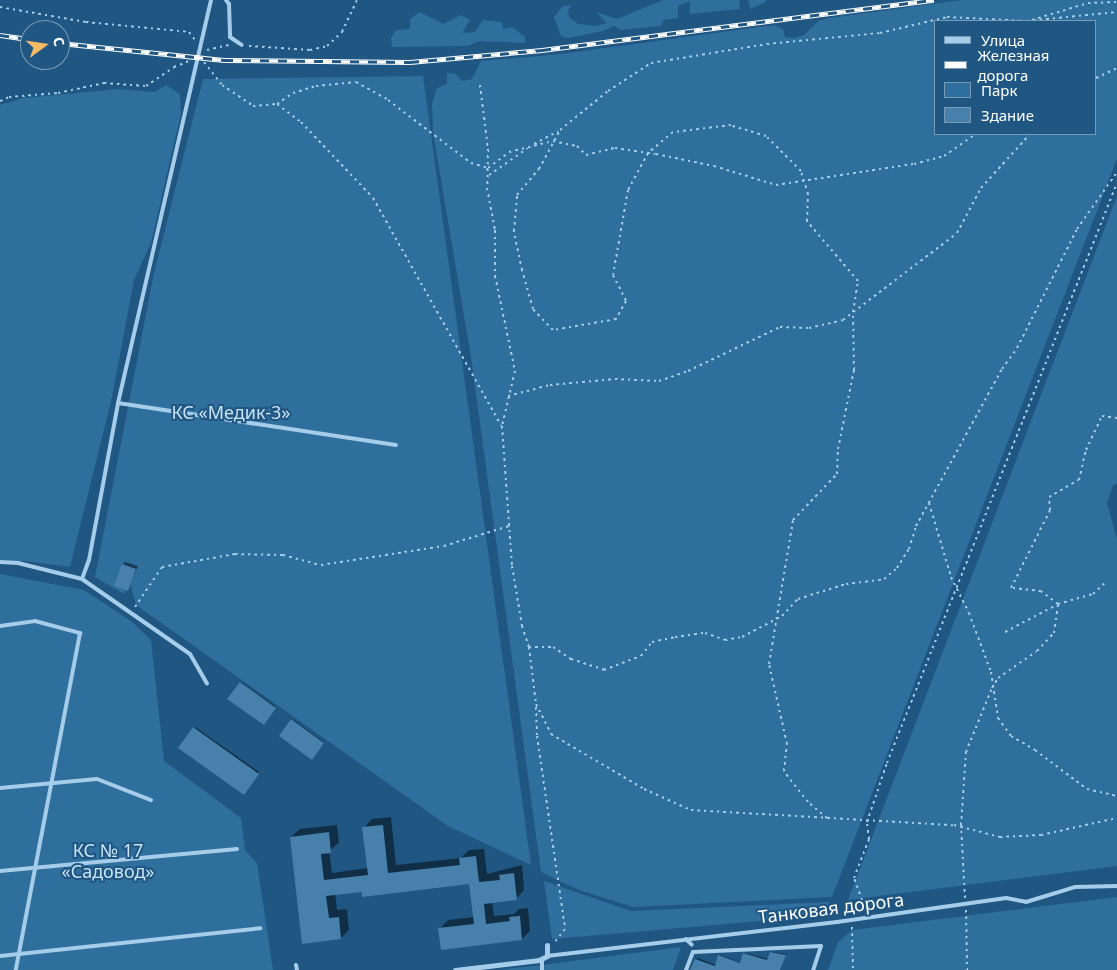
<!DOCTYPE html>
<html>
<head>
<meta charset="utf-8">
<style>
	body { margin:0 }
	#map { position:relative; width:1117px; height:970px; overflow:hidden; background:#1f5682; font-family:"Noto Sans",sans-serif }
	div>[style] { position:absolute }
	.green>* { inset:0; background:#2f6f9e }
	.shadow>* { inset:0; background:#0007 }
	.building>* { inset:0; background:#4780ab }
	.path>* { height:2px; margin-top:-1px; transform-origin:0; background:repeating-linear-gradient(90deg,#a5cce9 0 2.5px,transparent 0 6.5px) }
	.service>* { height:4px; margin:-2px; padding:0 2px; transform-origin:2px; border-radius:2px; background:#a5cce9 }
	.minor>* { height:5px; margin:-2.5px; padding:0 2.5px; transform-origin:2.5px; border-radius:2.5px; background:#a5cce9 }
	.rail>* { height:5px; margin-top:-2.5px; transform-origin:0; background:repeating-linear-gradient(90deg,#1f5682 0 9px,#fff 0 18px); box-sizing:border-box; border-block:1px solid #fff }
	span { translate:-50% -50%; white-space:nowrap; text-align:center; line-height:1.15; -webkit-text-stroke:4px #1f5682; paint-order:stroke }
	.park-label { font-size:18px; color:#c9e3f7 }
	.street-label { font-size:18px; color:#fff }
	.legend { position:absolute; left:934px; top:20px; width:162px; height:115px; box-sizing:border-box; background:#1f5682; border:1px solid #799ab4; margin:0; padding:6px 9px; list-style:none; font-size:15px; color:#fff }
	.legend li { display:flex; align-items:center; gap:10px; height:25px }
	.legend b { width:25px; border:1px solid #799ab4 }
	.north { position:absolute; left:20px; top:20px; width:50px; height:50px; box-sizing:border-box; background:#1f5682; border:1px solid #799ab4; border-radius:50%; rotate:76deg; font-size:14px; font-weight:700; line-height:20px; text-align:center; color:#fff }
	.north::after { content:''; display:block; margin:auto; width:18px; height:22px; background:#f7bb65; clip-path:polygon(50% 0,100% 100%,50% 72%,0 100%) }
</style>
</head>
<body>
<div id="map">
	<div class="green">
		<i style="clip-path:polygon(663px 0,739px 0,740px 9px,690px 14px,690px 1px,678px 6px,678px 18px,664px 20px,661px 26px,621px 30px,614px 26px,603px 31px,568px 38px,561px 36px,554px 17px,563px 6px,572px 5px,568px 10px,569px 17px,578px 24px,595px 26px,607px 23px,596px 12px,617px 19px)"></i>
		<i style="clip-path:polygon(748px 0,766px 0,766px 2px,750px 9px)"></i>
		<i style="clip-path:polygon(evenodd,962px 0,1117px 0,1117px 159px,832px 897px,633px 907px,579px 890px,541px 872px,471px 357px,433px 133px,432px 104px,437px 88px,447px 84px,447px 73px,456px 74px,462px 81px,472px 79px,481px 61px,561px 54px,774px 25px,783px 29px,785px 37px,794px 38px,804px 35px,818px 21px,829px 18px,962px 0,936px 21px,1096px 21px,1096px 134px,936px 134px,936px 21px)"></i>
		<i style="clip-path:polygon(420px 12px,443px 24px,461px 15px,470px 20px,462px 33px,475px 32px,483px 20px,502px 22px,503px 29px,512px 27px,525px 37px,525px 43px,479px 41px,468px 46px,392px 47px,391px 38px,396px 30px,410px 29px,410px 19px)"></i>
		<i style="clip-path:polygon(423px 76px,531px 865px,448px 826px,136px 605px,130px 583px,124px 594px,95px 577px,154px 273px,203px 79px)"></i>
		<i style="clip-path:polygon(166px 85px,180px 94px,181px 114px,151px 243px,134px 280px,112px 397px,70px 567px,25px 561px,0 562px,0 105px,24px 98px,118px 89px,155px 92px)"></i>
		<i style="clip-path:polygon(1117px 196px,1117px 484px,1113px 485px,1107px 503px,1117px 539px,1117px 866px,848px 900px)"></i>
		<i style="clip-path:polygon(0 574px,84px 590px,131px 621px,151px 640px,164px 761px,241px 818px,245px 850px,257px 863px,273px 970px,0 970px)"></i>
		<i style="clip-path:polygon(544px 881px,631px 911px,830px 902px,820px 916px,552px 939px)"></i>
		<i style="clip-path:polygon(1117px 897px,1117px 970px,828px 970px,838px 942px,852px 930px)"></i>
		<i style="clip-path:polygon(681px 947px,673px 970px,498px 970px,542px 965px)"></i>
	</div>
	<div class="shadow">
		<i style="clip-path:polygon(125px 562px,138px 566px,128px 589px,123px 564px)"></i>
		<i style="clip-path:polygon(241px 682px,275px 706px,263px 723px,229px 699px)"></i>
		<i style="clip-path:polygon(292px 719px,324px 742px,312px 758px,280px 736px)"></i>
		<i style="clip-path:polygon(195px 727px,259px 772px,244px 793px,179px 748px)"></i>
		<i style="clip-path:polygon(391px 817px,396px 865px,461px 858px,469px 850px,484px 849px,487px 874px,522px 865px,524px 890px,516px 899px,492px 901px,494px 916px,514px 914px,519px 909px,528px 908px,530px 931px,522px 939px,440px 929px,448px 920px,474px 917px,470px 883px,335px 893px,337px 910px,347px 909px,349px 930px,341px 938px,304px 942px,291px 837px,300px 829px,337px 825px,339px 843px,329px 851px,332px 873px,368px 868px,364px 828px,372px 819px)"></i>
		<i style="clip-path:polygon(772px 952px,786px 954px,780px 970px,692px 970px,697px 958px,716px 965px,720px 955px,741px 963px,745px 953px,768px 959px)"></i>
	</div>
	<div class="building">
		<i style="clip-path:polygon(122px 564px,136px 569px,128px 591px,114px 586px)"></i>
		<i style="clip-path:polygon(240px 682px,276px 708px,264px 725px,227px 699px)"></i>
		<i style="clip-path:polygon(291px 719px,324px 743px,312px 760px,279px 736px)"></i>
		<i style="clip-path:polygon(193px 727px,259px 774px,244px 795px,178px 748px)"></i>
		<i style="clip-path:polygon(383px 825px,388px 873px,460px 865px,459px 858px,476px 856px,479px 882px,500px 880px,499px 875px,514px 873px,517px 900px,484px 904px,486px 924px,510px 921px,509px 917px,520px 916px,522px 940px,441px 950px,438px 928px,474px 924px,469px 884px,362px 897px,362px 892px,326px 896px,329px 918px,339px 917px,341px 939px,302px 944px,290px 837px,329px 832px,331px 853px,321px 854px,324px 880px,368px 875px,362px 827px)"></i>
		<i style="clip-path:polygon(770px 952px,786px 955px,780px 970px,690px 970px,695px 959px,715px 966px,718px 955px,740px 963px,743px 953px,767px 960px)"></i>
	</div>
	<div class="path">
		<i style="left:0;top:7px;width:87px;rotate:9.9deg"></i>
		<i style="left:86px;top:22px;width:103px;rotate:5.5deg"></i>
		<i style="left:189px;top:32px;width:10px;rotate:53deg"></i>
		<i style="left:1032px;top:20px;width:59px;rotate:-16.9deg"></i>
		<i style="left:1088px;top:3px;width:29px;rotate:-2deg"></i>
		<i style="left:249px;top:46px;width:61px;rotate:3.8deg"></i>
		<i style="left:310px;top:50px;width:17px;rotate:-13deg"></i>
		<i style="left:327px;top:46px;width:21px;rotate:-43deg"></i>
		<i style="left:342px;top:32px;width:35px;rotate:-65deg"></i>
		<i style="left:207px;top:50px;width:23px;rotate:-13deg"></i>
		<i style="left:204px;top:62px;width:29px;rotate:52deg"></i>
		<i style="left:222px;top:85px;width:37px;rotate:34deg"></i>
		<i style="left:253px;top:106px;width:24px;rotate:-5deg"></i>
		<i style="left:277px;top:104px;width:19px;rotate:-35deg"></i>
		<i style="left:293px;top:93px;width:24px;rotate:-17deg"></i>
		<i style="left:316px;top:86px;width:40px;rotate:-5.7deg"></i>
		<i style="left:356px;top:82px;width:37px;rotate:29deg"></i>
		<i style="left:388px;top:100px;width:104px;rotate:37.2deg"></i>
		<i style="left:471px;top:163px;width:18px;rotate:16deg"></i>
		<i style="left:488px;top:168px;width:26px;rotate:-37deg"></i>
		<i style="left:509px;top:152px;width:45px;rotate:-14deg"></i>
		<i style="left:553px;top:141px;width:25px;rotate:12deg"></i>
		<i style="left:577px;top:146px;width:13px;rotate:45deg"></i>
		<i style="left:586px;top:155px;width:30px;rotate:-14deg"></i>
		<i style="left:615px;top:148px;width:41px;rotate:8.3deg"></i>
		<i style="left:656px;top:154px;width:59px;rotate:11.7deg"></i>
		<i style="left:714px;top:166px;width:65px;rotate:17deg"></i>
		<i style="left:776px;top:185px;width:140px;rotate:-8.7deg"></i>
		<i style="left:914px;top:164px;width:31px;rotate:-15deg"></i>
		<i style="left:944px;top:156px;width:38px;rotate:-35deg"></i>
		<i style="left:1096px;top:78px;width:23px;rotate:-25deg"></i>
		<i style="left:480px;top:85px;width:64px;rotate:82.9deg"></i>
		<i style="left:488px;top:149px;width:39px;rotate:91deg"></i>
		<i style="left:487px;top:188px;width:43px;rotate:79.2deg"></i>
		<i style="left:495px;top:230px;width:46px;rotate:90deg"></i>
		<i style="left:495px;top:276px;width:97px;rotate:78.1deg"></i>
		<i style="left:515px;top:371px;width:57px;rotate:103.3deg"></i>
		<i style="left:502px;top:426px;width:140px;rotate:85.9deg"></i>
		<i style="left:512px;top:566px;width:61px;rotate:80.5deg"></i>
		<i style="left:522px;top:626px;width:22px;rotate:72deg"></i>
		<i style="left:529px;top:647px;width:24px"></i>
		<i style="left:553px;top:647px;width:22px;rotate:34deg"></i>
		<i style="left:571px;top:659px;width:35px;rotate:18deg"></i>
		<i style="left:604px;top:670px;width:40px;rotate:-21deg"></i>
		<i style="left:641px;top:656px;width:18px;rotate:-52deg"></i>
		<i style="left:652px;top:642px;width:24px;rotate:-12deg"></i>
		<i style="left:675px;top:637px;width:30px;rotate:-8deg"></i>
		<i style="left:705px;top:633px;width:21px;rotate:19deg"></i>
		<i style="left:725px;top:640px;width:17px;rotate:-10deg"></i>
		<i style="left:742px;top:637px;width:45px;rotate:-27.7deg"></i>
		<i style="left:782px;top:616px;width:23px;rotate:-47deg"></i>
		<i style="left:798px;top:599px;width:50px;rotate:-17.4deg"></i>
		<i style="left:846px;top:584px;width:38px;rotate:-7deg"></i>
		<i style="left:884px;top:579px;width:17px;rotate:-40deg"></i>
		<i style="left:897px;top:568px;width:22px;rotate:-58deg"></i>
		<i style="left:909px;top:549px;width:24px;rotate:-73deg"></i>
		<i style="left:916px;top:526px;width:179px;rotate:-61.3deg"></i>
		<i style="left:1002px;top:369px;width:26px;rotate:-54deg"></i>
		<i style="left:1017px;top:348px;width:133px;rotate:-63.2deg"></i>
		<i style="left:1077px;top:229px;width:70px;rotate:-54.9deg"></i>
		<i style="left:0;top:101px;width:10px;rotate:-24deg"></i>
		<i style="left:9px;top:97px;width:49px;rotate:-4.7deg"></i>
		<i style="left:58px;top:93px;width:47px;rotate:-12.3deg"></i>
		<i style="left:104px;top:83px;width:42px;rotate:4.1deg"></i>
		<i style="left:146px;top:86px;width:34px;rotate:-34deg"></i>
		<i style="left:174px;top:67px;width:16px;rotate:-22deg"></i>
		<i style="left:277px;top:104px;width:30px;rotate:37deg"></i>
		<i style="left:301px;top:122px;width:105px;rotate:46.5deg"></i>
		<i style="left:373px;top:198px;width:261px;rotate:60.6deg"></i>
		<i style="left:534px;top:144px;width:27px;rotate:-28deg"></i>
		<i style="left:489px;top:175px;width:47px;rotate:-34.7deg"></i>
		<i style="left:508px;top:396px;width:43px;rotate:-14.7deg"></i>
		<i style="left:550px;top:385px;width:65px;rotate:-5.3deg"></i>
		<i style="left:615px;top:379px;width:44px;rotate:2.6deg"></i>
		<i style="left:659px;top:381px;width:31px;rotate:-19deg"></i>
		<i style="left:688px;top:371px;width:102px;rotate:-25.6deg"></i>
		<i style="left:780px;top:327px;width:29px;rotate:2deg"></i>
		<i style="left:809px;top:328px;width:35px;rotate:-13deg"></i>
		<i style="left:843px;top:320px;width:143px;rotate:-37.3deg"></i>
		<i style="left:957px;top:233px;width:51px;rotate:-61.9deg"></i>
		<i style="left:981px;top:188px;width:73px;rotate:-47.8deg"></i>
		<i style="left:929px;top:503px;width:77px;rotate:73.4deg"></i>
		<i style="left:951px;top:577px;width:40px;rotate:63.4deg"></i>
		<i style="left:969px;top:613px;width:63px;rotate:69.6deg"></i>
		<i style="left:991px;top:672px;width:47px;rotate:81.3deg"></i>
		<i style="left:998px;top:718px;width:22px;rotate:54deg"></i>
		<i style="left:1011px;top:736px;width:28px;rotate:30deg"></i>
		<i style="left:1035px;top:750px;width:65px;rotate:36.9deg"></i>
		<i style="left:1087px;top:789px;width:31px;rotate:13deg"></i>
		<i style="left:135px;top:607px;width:48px;rotate:-56deg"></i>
		<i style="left:162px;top:567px;width:74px;rotate:-10.1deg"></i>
		<i style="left:235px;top:554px;width:48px;rotate:1.2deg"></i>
		<i style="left:283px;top:555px;width:39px;rotate:15deg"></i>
		<i style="left:321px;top:565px;width:124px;rotate:-8.8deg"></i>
		<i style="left:444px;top:546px;width:68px;rotate:-17.1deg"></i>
		<i style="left:1005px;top:632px;width:60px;rotate:-27.8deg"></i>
		<i style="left:1058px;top:604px;width:36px;rotate:-16deg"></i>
		<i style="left:1093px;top:594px;width:19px;rotate:-43deg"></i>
		<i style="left:529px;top:647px;width:57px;rotate:83deg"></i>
		<i style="left:536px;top:704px;width:34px;rotate:63deg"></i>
		<i style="left:551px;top:734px;width:108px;rotate:30.6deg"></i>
		<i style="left:644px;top:789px;width:51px;rotate:24.1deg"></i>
		<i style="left:691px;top:810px;width:263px;rotate:3.3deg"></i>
		<i style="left:954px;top:825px;width:48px;rotate:14.6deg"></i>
		<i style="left:1000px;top:837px;width:41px;rotate:-2.8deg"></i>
		<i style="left:1041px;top:835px;width:78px;rotate:-12.6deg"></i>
		<i style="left:536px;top:707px;width:29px;rotate:88deg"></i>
		<i style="left:537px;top:736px;width:195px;rotate:81.7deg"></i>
		<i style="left:565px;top:929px;width:18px;rotate:128deg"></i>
		<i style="left:827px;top:818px;width:25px;rotate:-140deg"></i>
		<i style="left:808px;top:802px;width:39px;rotate:-128deg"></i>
		<i style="left:784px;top:771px;width:27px;rotate:-84deg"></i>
		<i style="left:787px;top:744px;width:82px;rotate:-102.7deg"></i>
		<i style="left:769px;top:664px;width:146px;rotate:-80.5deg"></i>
		<i style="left:793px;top:520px;width:64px;rotate:-46.3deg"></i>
		<i style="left:837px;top:474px;width:25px;rotate:-88deg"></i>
		<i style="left:838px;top:449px;width:81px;rotate:-78.6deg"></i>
		<i style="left:854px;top:370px;width:58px;rotate:-91deg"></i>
		<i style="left:853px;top:312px;width:31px;rotate:-81deg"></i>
		<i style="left:858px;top:281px;width:79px;rotate:-130.4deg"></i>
		<i style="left:807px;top:221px;width:27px;rotate:-88deg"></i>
		<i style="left:808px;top:194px;width:24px;rotate:-107deg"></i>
		<i style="left:801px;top:171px;width:49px;rotate:-135deg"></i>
		<i style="left:766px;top:136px;width:37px;rotate:-163deg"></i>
		<i style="left:731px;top:125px;width:58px;rotate:173.1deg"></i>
		<i style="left:673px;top:132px;width:33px;rotate:140deg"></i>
		<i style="left:648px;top:153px;width:42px;rotate:118.4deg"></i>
		<i style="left:628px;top:190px;width:86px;rotate:100deg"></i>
		<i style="left:613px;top:275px;width:29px;rotate:63deg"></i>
		<i style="left:626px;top:301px;width:21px;rotate:119deg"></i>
		<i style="left:616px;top:319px;width:64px;rotate:170.1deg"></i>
		<i style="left:553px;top:330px;width:29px;rotate:-134deg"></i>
		<i style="left:533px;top:309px;width:41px;rotate:-105.8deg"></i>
		<i style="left:522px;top:270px;width:40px;rotate:-102deg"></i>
		<i style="left:514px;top:231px;width:36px;rotate:-85deg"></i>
		<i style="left:517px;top:195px;width:34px;rotate:-50deg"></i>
		<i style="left:539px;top:169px;width:44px;rotate:-61.7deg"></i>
		<i style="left:560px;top:130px;width:62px;rotate:-39.1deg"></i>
		<i style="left:608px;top:91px;width:51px;rotate:-33.1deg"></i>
		<i style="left:651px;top:63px;width:118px;rotate:-9.3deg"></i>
		<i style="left:767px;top:44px;width:114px;rotate:-5.6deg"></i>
		<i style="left:880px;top:33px;width:69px;rotate:-13.4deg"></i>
		<i style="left:947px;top:17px;width:80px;rotate:2.9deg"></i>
		<i style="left:1027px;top:21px;width:90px;rotate:-5.7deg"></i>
		<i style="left:965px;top:898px;width:73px;rotate:-93.1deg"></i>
		<i style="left:961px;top:825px;width:73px;rotate:-86.1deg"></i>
		<i style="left:966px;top:752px;width:69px;rotate:-67.9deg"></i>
		<i style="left:992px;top:688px;width:12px;rotate:-59deg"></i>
		<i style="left:998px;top:678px;width:47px;rotate:-34.7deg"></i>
		<i style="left:1037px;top:651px;width:25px;rotate:-47deg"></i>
		<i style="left:1054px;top:633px;width:29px;rotate:-82deg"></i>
		<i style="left:1058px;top:604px;width:21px;rotate:-143deg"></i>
		<i style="left:1041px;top:591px;width:30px;rotate:-174deg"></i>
		<i style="left:1011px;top:588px;width:87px;rotate:-63.4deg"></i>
		<i style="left:1050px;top:510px;width:13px;rotate:-94deg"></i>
		<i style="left:1049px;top:497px;width:34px;rotate:-30deg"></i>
		<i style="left:1079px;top:480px;width:31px;rotate:-77deg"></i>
		<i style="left:1086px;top:450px;width:38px;rotate:-65deg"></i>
		<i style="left:1102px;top:416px;width:15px;rotate:8deg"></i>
		<i style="left:966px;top:910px;width:60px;rotate:89deg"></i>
		<i style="left:860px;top:913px;width:13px;rotate:-81deg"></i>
		<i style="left:862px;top:900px;width:23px;rotate:-110deg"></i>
		<i style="left:854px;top:878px;width:42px;rotate:-69deg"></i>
		<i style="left:869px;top:839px;width:17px;rotate:-97deg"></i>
		<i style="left:867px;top:822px;width:62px;rotate:-71.3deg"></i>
		<i style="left:887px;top:763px;width:624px;rotate:-68.37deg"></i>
		<i style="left:852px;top:927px;width:43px;rotate:88.7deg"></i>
	</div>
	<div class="service">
		<i style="left:226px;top:0;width:5px;rotate:53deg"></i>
		<i style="left:229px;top:4px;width:33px;rotate:88deg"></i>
		<i style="left:230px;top:37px;width:14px;rotate:34deg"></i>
		<i style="left:118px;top:403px;width:281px;rotate:8.6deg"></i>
		<i style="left:0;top:562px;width:18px;rotate:3deg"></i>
		<i style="left:18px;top:563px;width:66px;rotate:14deg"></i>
		<i style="left:82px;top:579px;width:131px;rotate:34.8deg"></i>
		<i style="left:190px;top:654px;width:34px;rotate:60deg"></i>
		<i style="left:82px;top:579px;width:20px;rotate:-70deg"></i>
		<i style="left:89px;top:560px;width:160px;rotate:-79.5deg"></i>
		<i style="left:118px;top:403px;width:414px;rotate:-77deg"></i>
		<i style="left:0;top:626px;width:35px;rotate:-8deg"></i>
		<i style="left:35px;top:621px;width:47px;rotate:14.9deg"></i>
		<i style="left:80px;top:633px;width:343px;rotate:100.8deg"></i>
		<i style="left:0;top:788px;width:97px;rotate:-5.3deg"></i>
		<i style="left:97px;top:779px;width:58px;rotate:21.3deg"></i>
		<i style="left:0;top:871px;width:238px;rotate:-5.3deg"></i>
		<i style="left:686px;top:939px;width:8px;rotate:45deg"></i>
		<i style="left:0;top:956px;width:262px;rotate:-6.1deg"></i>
		<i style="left:547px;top:956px;width:292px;rotate:-6.7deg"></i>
		<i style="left:837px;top:922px;width:171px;rotate:-8.1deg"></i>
		<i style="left:1006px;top:898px;width:20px;rotate:11deg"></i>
		<i style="left:1026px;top:902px;width:51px;rotate:-17deg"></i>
		<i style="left:1075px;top:887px;width:42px;rotate:-1.4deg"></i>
		<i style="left:542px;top:959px;width:11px;rotate:90deg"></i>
		<i style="left:296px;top:965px;width:5px;rotate:79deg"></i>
		<i style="left:686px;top:970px;width:19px;rotate:-69deg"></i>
		<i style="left:693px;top:952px;width:128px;rotate:-2.7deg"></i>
		<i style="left:821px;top:946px;width:25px;rotate:108deg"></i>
	</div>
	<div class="minor">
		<i style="left:455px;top:970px;width:85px;rotate:-6.8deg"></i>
		<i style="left:539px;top:960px;width:9px;rotate:-27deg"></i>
		<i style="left:547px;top:956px;width:11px;rotate:-90deg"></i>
	</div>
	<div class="rail">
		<i style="left:0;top:35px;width:30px;rotate:8deg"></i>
		<i style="left:60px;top:43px;width:165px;rotate:5.9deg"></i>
		<i style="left:224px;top:60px;width:186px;rotate:0.6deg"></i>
		<i style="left:410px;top:62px;width:133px;rotate:-5.2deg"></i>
		<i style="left:542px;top:50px;width:395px;rotate:-7.3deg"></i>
	</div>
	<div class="park-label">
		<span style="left:231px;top:412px">КС «Медик-3»</span>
		<span style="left:108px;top:861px">КС № 17<br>«Садовод»</span>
	</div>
	<div class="street-label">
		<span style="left:831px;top:908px;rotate:-7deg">Танковая дорога</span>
	</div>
	<ul class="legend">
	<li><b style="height:6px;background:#a5cce9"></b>Улица</li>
	<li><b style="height:6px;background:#fff"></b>Железная дорога</li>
	<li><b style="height:14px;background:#2f6f9e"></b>Парк</li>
	<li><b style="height:14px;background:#4780ab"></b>Здание</li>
	</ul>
	<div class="north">С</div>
</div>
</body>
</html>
